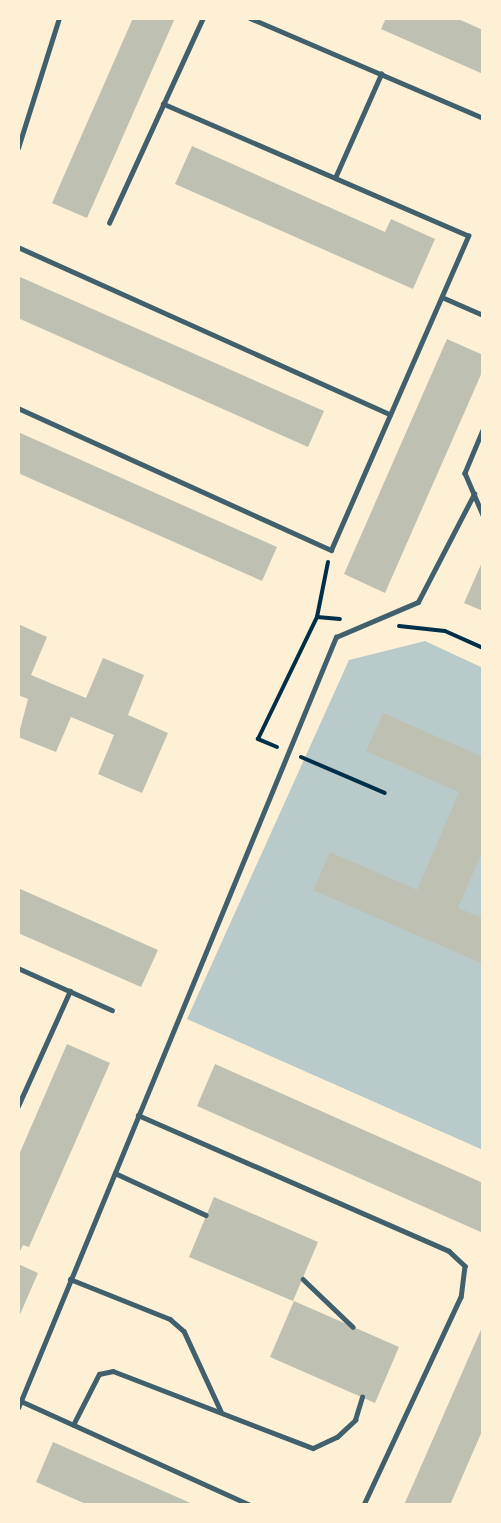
<!DOCTYPE html>
<html>
<head>
<meta charset="utf-8">
<style>
	body { margin:0 }
	#map { position:relative; width:501px; height:1523px; overflow:hidden; background:#fdf0d5; font-family:"Nunito Sans",sans-serif }
	div>[style] { position:absolute }
	.green>* { inset:0; background:#b9caca }
	.building>* { inset:0; background:#bec0b2 }
	.path>* { height:4px; margin:-2px; padding:0 2px; transform-origin:2px; border-radius:2px; background:#003049 }
	.service>* { height:4.5px; margin:-2.25px; padding:0 2.25px; transform-origin:2.25px; border-radius:2.25px; background:#3f606c }
	span { translate:-50% -50%; white-space:nowrap; text-align:center; line-height:1.15; -webkit-text-stroke:5px #fdf0d5; paint-order:stroke }
	.frame { position:absolute; inset:0; border:20px solid #fdf0d5; pointer-events:none }
</style>
</head>
<body>
<div id="map">
	<div class="green">
		<i style="clip-path:polygon(425px 641px,483px 668px,483px 1150px,187px 1019px,349px 660px)"></i>
	</div>
	<div class="building">
		<i style="clip-path:polygon(133px 18px,175px 18px,87px 218px,52px 203px)"></i>
		<i style="clip-path:polygon(386px 18px,456px 18px,483px 30px,483px 74px,381px 29px)"></i>
		<i style="clip-path:polygon(192px 146px,385px 232px,391px 219px,435px 239px,413px 289px,175px 184px)"></i>
		<i style="clip-path:polygon(20px 277px,324px 411px,308px 447px,18px 318px)"></i>
		<i style="clip-path:polygon(447px 339px,483px 355px,483px 370px,385px 593px,344px 574px)"></i>
		<i style="clip-path:polygon(18px 432px,277px 547px,262px 581px,18px 473px)"></i>
		<i style="clip-path:polygon(483px 560px,483px 611px,464px 603px)"></i>
		<i style="clip-path:polygon(18px 624px,47px 637px,31px 675px,86px 698px,103px 658px,144px 675px,128px 715px,168px 733px,142px 793px,98px 774px,114px 735px,71px 717px,56px 752px,18px 737px,28px 699px,18px 695px)"></i>
		<i style="clip-path:polygon(383px 713px,483px 757px,483px 850px,458px 908px,483px 918px,483px 964px,313px 890px,330px 852px,417px 890px,459px 792px,366px 751px)"></i>
		<i style="clip-path:polygon(18px 888px,158px 950px,141px 987px,18px 933px)"></i>
		<i style="clip-path:polygon(67px 1044px,110px 1063px,29px 1247px,23px 1245px,18px 1255px,18px 1157px)"></i>
		<i style="clip-path:polygon(215px 1064px,483px 1183px,483px 1233px,197px 1106px)"></i>
		<i style="clip-path:polygon(214px 1197px,318px 1242px,293px 1301px,189px 1257px)"></i>
		<i style="clip-path:polygon(18px 1264px,38px 1273px,18px 1319px)"></i>
		<i style="clip-path:polygon(294px 1301px,399px 1347px,375px 1403px,270px 1357px)"></i>
		<i style="clip-path:polygon(483px 1325px,483px 1429px,450px 1505px,404px 1505px)"></i>
		<i style="clip-path:polygon(53px 1442px,195px 1505px,88px 1505px,36px 1482px)"></i>
	</div>
	<div class="path">
		<i style="left:317px;top:617px;width:23px;rotate:5deg"></i>
		<i style="left:399px;top:626px;width:46px;rotate:6.2deg"></i>
		<i style="left:445px;top:631px;width:42px;rotate:24.1deg"></i>
		<i style="left:277px;top:747px;width:21px;rotate:-157deg"></i>
		<i style="left:258px;top:739px;width:136px;rotate:-64.2deg"></i>
		<i style="left:317px;top:617px;width:56px;rotate:-78.7deg"></i>
		<i style="left:301px;top:757px;width:91px;rotate:23.2deg"></i>
	</div>
	<div class="service">
		<i style="left:250px;top:18px;width:254px;rotate:23.2deg"></i>
		<i style="left:18px;top:148px;width:136px;rotate:-72.5deg"></i>
		<i style="left:335px;top:178px;width:114px;rotate:-66.1deg"></i>
		<i style="left:109px;top:223px;width:226px;rotate:-65.4deg"></i>
		<i style="left:18px;top:247px;width:408px;rotate:24.2deg"></i>
		<i style="left:442px;top:297px;width:45px;rotate:23.7deg"></i>
		<i style="left:18px;top:408px;width:344px;rotate:24.4deg"></i>
		<i style="left:331px;top:550px;width:343px;rotate:-66.4deg"></i>
		<i style="left:468px;top:236px;width:332px;rotate:-156.6deg"></i>
		<i style="left:483px;top:430px;width:47px;rotate:112.7deg"></i>
		<i style="left:465px;top:473px;width:46px;rotate:66.8deg"></i>
		<i style="left:18px;top:968px;width:103px;rotate:24.1deg"></i>
		<i style="left:18px;top:1106px;width:126px;rotate:-65.7deg"></i>
		<i style="left:138px;top:1115px;width:339px;rotate:23.6deg"></i>
		<i style="left:449px;top:1251px;width:22px;rotate:43deg"></i>
		<i style="left:465px;top:1266px;width:31px;rotate:97deg"></i>
		<i style="left:461px;top:1297px;width:230px;rotate:115deg"></i>
		<i style="left:115px;top:1173px;width:100px;rotate:24.8deg"></i>
		<i style="left:70px;top:1279px;width:108px;rotate:21.8deg"></i>
		<i style="left:170px;top:1319px;width:18px;rotate:41deg"></i>
		<i style="left:184px;top:1331px;width:88px;rotate:65.2deg"></i>
		<i style="left:303px;top:1279px;width:69px;rotate:43.8deg"></i>
		<i style="left:21px;top:1401px;width:252px;rotate:24.4deg"></i>
		<i style="left:18px;top:1408px;width:834px;rotate:-67.59deg"></i>
		<i style="left:336px;top:637px;width:89px;rotate:-23.1deg"></i>
		<i style="left:418px;top:602px;width:122px;rotate:-62.6deg"></i>
		<i style="left:73px;top:1425px;width:57px;rotate:-63deg"></i>
		<i style="left:99px;top:1374px;width:14px;rotate:-12deg"></i>
		<i style="left:113px;top:1371px;width:214px;rotate:21.1deg"></i>
		<i style="left:313px;top:1448px;width:26px;rotate:-25deg"></i>
		<i style="left:337px;top:1437px;width:25px;rotate:-43deg"></i>
		<i style="left:355px;top:1420px;width:24px;rotate:-73deg"></i>
	</div>
	<div class="frame"></div>
</div>
</body>
</html>
